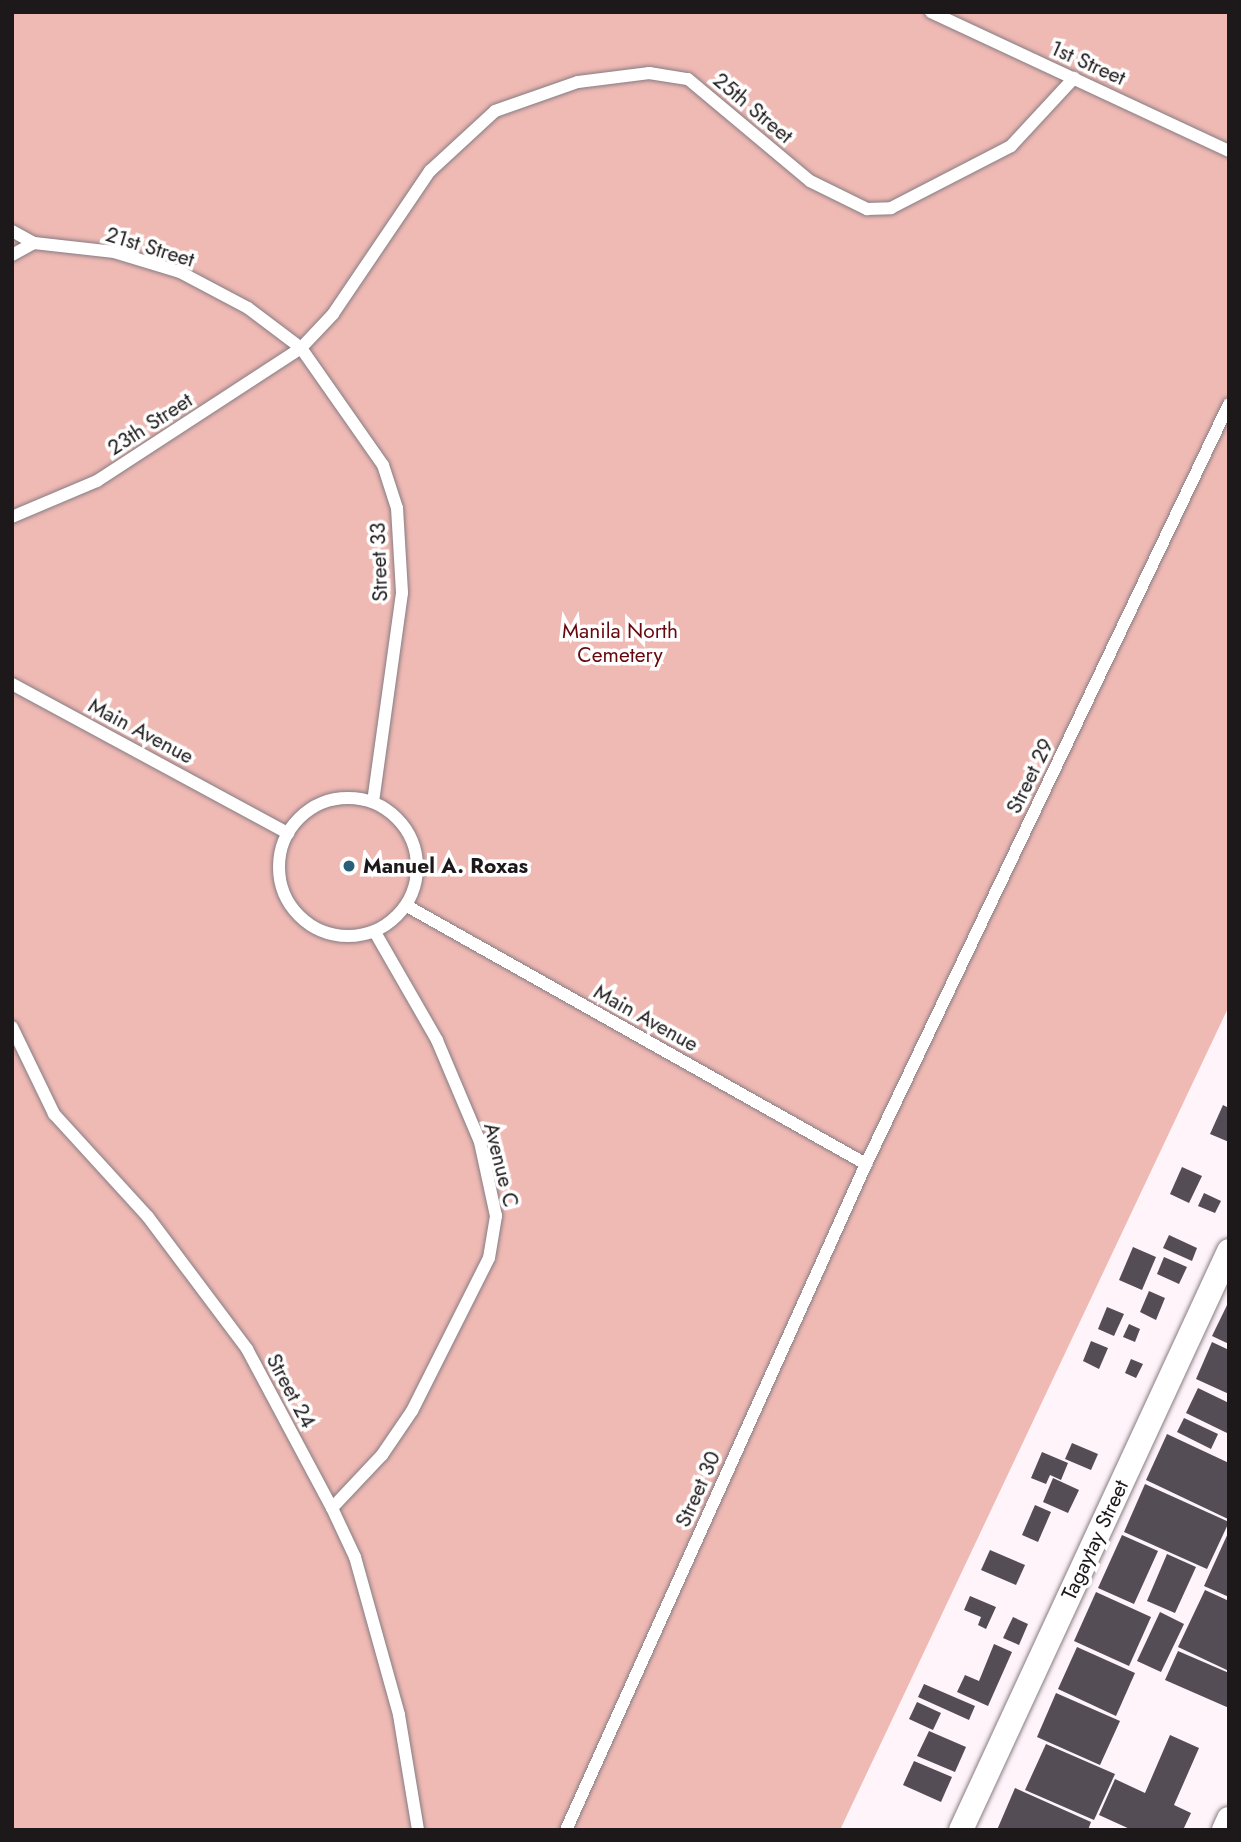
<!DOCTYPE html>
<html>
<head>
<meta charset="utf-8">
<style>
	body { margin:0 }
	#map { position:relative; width:1241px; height:1842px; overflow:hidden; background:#fef4fa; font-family:Jost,sans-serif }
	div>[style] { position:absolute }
	.green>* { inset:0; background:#f0bab4 }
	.building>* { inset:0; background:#544d56 }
	.roads { filter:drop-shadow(0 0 2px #877c82) drop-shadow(0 0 2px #877c82) }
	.lane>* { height:12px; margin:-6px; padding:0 6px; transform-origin:6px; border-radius:6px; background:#fff }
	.lane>.ring { margin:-6px; padding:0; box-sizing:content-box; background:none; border:12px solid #fff; border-radius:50% }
	.street>* { height:24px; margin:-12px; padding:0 12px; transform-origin:12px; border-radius:12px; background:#fff }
	.dots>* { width:19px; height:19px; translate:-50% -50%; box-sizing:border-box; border:4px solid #fff; border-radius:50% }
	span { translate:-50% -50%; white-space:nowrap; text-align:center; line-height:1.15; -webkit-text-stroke:7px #fff; paint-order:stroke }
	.street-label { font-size:21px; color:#1d191b }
	.park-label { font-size:21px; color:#67080c }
	.poi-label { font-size:21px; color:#1d191b; font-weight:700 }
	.left { translate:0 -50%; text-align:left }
	.frame { position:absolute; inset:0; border:14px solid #1d191b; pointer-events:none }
</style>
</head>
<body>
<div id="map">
	<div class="green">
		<i style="clip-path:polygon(12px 12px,1229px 12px,1229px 1006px,840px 1830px,12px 1830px)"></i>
	</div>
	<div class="building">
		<i style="clip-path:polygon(1223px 1105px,1229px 1108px,1229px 1142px,1210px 1134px)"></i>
		<i style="clip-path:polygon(1182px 1167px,1202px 1176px,1189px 1203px,1170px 1194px)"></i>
		<i style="clip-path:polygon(1204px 1193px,1221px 1201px,1215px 1213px,1198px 1206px)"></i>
		<i style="clip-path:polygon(1169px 1235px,1197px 1248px,1192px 1261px,1163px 1248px)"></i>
		<i style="clip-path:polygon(1133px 1247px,1156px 1257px,1142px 1290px,1119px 1280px)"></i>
		<i style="clip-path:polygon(1164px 1257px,1187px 1267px,1179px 1284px,1157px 1274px)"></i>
		<i style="clip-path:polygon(1149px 1291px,1165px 1298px,1156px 1320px,1140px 1312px)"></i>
		<i style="clip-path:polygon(1229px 1301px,1229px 1344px,1212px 1336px)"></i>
		<i style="clip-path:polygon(1107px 1307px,1124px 1314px,1114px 1336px,1098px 1329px)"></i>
		<i style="clip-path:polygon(1129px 1324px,1140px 1329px,1135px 1342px,1123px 1337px)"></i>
		<i style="clip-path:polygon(1091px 1341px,1108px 1348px,1099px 1369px,1083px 1361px)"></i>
		<i style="clip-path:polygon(1212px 1342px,1229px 1350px,1229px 1394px,1196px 1379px)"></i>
		<i style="clip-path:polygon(1131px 1359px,1143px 1364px,1136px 1378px,1125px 1373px)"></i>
		<i style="clip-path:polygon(1198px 1388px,1229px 1403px,1227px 1433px,1186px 1413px)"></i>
		<i style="clip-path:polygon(1184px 1418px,1218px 1434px,1211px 1449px,1177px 1432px)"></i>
		<i style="clip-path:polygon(1167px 1434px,1229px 1463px,1228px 1519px,1146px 1480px)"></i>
		<i style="clip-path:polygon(1072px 1443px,1098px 1454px,1091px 1470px,1065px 1459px)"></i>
		<i style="clip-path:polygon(1042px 1452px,1068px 1463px,1061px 1480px,1050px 1475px,1046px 1484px,1031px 1478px)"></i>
		<i style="clip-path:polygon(1053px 1478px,1079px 1490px,1068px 1513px,1043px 1502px)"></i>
		<i style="clip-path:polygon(1145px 1484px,1229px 1522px,1207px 1569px,1124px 1532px)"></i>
		<i style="clip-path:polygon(1035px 1505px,1051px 1512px,1038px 1542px,1022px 1535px)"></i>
		<i style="clip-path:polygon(1229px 1531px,1229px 1597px,1204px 1586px)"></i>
		<i style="clip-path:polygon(1122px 1535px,1158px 1551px,1134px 1604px,1098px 1588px)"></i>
		<i style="clip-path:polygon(990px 1550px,1025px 1565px,1016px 1585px,981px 1570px)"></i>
		<i style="clip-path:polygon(1167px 1554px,1196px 1567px,1175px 1613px,1147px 1601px)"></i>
		<i style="clip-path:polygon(1205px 1590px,1229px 1601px,1229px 1671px,1178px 1647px)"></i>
		<i style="clip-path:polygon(1096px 1592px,1151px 1617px,1129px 1666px,1074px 1641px)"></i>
		<i style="clip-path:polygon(970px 1596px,996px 1607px,986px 1629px,978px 1625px,981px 1617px,964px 1610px)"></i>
		<i style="clip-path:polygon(1160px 1612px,1184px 1624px,1161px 1672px,1137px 1661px)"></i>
		<i style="clip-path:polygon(1013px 1617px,1028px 1624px,1019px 1645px,1003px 1638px)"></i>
		<i style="clip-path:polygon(994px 1644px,1012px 1652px,988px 1706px,957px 1692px,965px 1675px,979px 1681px)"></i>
		<i style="clip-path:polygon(1077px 1647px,1135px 1673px,1116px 1716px,1058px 1689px)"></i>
		<i style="clip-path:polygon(1178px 1651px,1229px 1673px,1229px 1708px,1165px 1680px)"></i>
		<i style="clip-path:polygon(924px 1684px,975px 1706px,969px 1720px,918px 1697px)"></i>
		<i style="clip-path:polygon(1056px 1693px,1120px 1721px,1100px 1765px,1037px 1737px)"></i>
		<i style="clip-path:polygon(917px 1702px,941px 1713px,933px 1730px,909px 1719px)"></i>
		<i style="clip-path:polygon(929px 1731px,966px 1747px,955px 1772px,917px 1756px)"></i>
		<i style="clip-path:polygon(1170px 1735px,1199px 1748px,1174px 1805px,1191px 1813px,1183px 1830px,1132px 1830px,1099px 1815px,1115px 1779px,1145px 1793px)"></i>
		<i style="clip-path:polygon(1046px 1744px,1115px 1774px,1094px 1820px,1025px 1790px)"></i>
		<i style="clip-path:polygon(914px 1761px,952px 1777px,941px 1802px,903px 1785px)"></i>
		<i style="clip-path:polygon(1015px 1788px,1091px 1822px,1088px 1830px,997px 1830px)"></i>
	</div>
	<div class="roads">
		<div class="lane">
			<i style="left:931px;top:12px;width:329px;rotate:25deg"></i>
			<i style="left:12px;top:231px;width:25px;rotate:29deg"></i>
			<i style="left:34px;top:243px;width:81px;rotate:6.4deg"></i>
			<i style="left:114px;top:252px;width:69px;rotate:16.9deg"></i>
			<i style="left:180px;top:272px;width:77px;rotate:27.9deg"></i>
			<i style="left:248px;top:308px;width:66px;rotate:37deg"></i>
			<i style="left:301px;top:348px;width:143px;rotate:55deg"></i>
			<i style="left:383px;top:465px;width:45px;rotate:72deg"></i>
			<i style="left:397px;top:508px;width:85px;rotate:86.6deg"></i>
			<i style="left:402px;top:593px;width:211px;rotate:97.9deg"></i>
			<i style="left:12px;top:255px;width:25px;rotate:-29deg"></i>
			<i style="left:12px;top:517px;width:92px;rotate:-23deg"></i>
			<i style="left:97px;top:481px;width:244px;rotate:-33.1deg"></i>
			<i style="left:301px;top:348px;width:47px;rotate:-46.7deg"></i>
			<i style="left:333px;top:314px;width:173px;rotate:-55.9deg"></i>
			<i style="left:430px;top:171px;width:88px;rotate:-42.7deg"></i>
			<i style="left:495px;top:111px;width:88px;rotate:-19.3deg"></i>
			<i style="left:578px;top:82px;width:72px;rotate:-7.2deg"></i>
			<i style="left:649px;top:73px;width:39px;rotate:9deg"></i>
			<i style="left:688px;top:79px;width:159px;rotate:39.9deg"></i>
			<i style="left:810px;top:181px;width:64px;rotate:26.2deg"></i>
			<i style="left:867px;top:209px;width:24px;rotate:-2deg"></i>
			<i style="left:891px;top:208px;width:135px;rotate:-27.3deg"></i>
			<i style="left:1011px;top:146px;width:93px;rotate:-47.2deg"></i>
			<i style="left:12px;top:684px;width:314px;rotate:28.4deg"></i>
			<i class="ring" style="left:279px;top:798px;width:126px;height:126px"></i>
			<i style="left:407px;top:906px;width:527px;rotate:29.34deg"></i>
			<i style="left:12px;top:1027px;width:97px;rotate:64.2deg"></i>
			<i style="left:54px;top:1114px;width:139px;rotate:47.6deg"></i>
			<i style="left:148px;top:1217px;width:165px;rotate:53.1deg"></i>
			<i style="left:247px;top:1349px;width:180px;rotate:61.9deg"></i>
			<i style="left:332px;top:1508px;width:54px;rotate:64.9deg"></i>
			<i style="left:355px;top:1557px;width:164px;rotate:74.4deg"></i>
			<i style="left:399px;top:1715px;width:117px;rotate:80.6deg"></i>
			<i style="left:332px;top:1508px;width:73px;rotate:-46.7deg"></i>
			<i style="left:382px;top:1455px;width:53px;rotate:-55.7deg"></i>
			<i style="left:412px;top:1411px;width:171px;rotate:-63.3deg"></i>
			<i style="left:489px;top:1258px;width:43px;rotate:-80.5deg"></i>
			<i style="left:496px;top:1216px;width:76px;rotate:-102.2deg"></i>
			<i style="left:480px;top:1142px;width:111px;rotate:-112.9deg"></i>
			<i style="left:437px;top:1040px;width:125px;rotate:-119.9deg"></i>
			<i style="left:566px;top:1830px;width:730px;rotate:-65.75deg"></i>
			<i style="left:866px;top:1164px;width:842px;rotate:-64.47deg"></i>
		</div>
		<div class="street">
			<i style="left:961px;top:1830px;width:638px;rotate:-65.16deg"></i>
			<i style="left:1224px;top:1830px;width:12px;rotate:-66deg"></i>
		</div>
	</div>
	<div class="dots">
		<i style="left:349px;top:866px;background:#295f7a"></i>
	</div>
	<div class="street-label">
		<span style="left:1088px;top:63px;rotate:24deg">1st Street</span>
		<span style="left:753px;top:108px;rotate:40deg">25th Street</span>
		<span style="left:150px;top:247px;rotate:17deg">21st Street</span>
		<span style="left:150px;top:424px;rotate:-33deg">23th Street</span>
		<span style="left:379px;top:562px;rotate:-92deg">Street 33</span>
		<span style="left:141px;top:731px;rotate:28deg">Main Avenue</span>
		<span style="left:1030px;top:776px;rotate:-64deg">Street 29</span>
		<span style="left:646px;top:1018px;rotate:29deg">Main Avenue</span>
		<span style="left:501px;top:1165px;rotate:76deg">Avenue C</span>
		<span style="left:291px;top:1391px;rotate:62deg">Street 24</span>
		<span style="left:698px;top:1489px;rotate:-66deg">Street 30</span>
		<span style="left:1095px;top:1540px;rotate:-65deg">Tagaytay Street</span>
	</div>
	<div class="park-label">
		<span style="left:620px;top:643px">Manila North<br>Cemetery</span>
	</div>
	<div class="poi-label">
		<span class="left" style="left:363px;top:866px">Manuel A. Roxas</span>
	</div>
	<div class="frame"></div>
</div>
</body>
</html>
